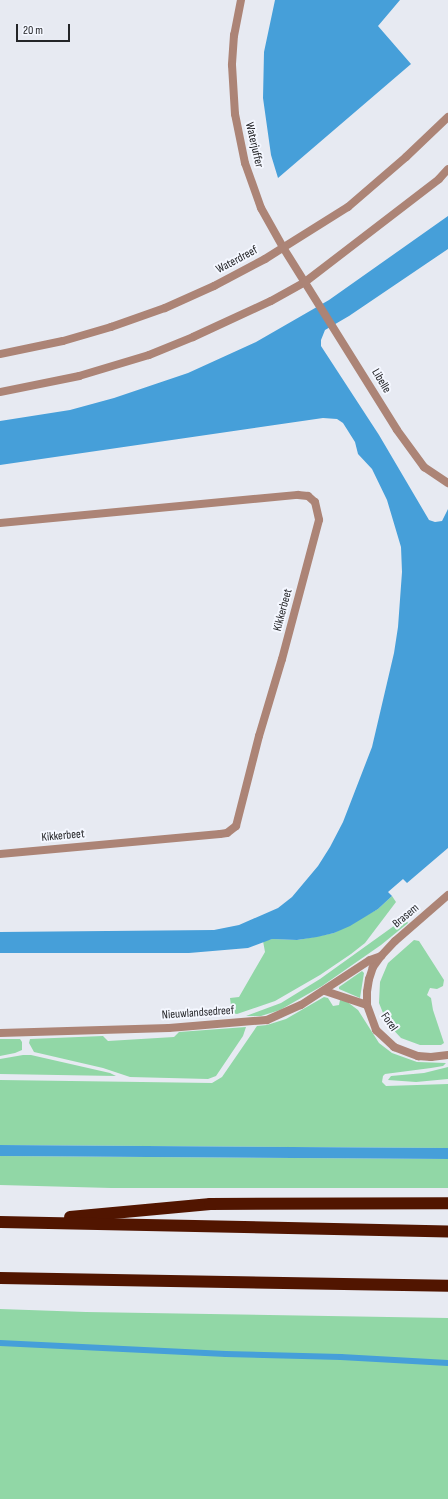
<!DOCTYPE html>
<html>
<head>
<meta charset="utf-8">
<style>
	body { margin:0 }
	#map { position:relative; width:448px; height:1499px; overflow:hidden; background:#e7eaf2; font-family:"Sofia Sans Condensed",sans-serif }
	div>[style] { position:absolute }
	.green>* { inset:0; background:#91d7a6 }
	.water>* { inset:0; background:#469fd9 }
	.stream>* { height:5.5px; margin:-2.75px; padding:0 2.75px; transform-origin:2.75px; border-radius:2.75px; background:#469fd9 }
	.minor>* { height:8px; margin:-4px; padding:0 4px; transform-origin:4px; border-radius:4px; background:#ac8476 }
	.tertiary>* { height:8px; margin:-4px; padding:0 4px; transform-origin:4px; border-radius:4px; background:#ac8476 }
	.motorway>* { height:12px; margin:-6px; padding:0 6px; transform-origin:6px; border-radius:6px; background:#511500 }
	span { translate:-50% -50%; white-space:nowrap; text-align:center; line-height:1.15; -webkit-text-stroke:4px #f4f7ff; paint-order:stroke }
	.street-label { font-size:12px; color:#242528 }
	.scale { position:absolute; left:16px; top:24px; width:54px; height:18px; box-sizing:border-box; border:2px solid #242528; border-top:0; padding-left:5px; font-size:12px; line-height:14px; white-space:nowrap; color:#242528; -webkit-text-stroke:3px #f4f7ff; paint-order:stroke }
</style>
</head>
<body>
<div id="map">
	<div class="green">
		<i style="clip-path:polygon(392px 896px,396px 902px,365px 943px,351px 954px,320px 975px,275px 1001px,237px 1014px,232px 1013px,230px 998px,239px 997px,265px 952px,263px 941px,272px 939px,298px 940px,334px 933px,378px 909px)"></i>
		<i style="clip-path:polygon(405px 918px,408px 923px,381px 945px,322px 986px,280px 1010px,261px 1016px,246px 1016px,281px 1003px,320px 979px)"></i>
		<i style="clip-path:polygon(414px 940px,419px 941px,444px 980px,443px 986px,437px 989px,430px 988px,427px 995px,431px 998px,433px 1010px,444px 1043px,441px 1045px,420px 1045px,401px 1038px,387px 1023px,379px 1003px,380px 982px,388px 963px)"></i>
		<i style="clip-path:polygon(362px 971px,364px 973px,360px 998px,339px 989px,339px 987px)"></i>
		<i style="clip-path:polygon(324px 997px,328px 998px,333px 1006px,339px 1005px,340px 1000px,346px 1001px,358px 1010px,379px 1043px,392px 1053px,417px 1062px,446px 1063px,443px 1066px,431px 1068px,385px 1074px,383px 1076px,382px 1082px,386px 1086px,448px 1084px,448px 1148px,0 1145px,0 1080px,212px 1083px,222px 1077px,257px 1026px,267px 1025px,286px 1019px)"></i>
		<i style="clip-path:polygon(246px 1027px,243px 1036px,216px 1076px,208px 1079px,130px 1077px,103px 1068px,34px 1052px,29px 1043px,30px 1039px,103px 1036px,108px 1041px,174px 1037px,179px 1032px)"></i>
		<i style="clip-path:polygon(0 1039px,20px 1039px,22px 1042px,22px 1050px,15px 1053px,0 1056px)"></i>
		<i style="clip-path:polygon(23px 1055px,31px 1055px,110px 1073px,116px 1076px,0 1074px,0 1059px)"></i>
		<i style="clip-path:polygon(448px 1067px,448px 1079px,416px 1082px,388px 1080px,391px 1076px,424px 1073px)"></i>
		<i style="clip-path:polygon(0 1156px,448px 1159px,448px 1188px,111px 1188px,0 1185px)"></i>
		<i style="clip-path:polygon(0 1309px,86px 1312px,448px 1318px,448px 1499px,0 1499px)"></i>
	</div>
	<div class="water">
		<i style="clip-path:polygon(275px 0,400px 0,378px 26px,411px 64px,278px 178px,271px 155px,263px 98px,264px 52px)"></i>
		<i style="clip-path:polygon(448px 216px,448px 249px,349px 316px,325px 330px,321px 340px,321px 346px,379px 435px,429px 520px,435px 522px,442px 521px,448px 509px,448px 848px,407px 883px,403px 879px,388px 892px,392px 896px,378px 909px,350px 926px,334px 933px,317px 937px,297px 940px,272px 939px,248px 948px,189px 953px,0 953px,0 932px,214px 930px,239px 925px,278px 908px,292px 897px,318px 866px,330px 847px,343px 822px,372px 747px,394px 653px,398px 627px,402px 572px,401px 547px,387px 500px,372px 469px,358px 454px,355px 442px,343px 423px,337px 419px,323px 418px,0 465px,0 421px,70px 410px,114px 398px,188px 373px,256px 342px,329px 300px)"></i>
		<i style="clip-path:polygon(0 1145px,448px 1148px,448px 1159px,0 1156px)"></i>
	</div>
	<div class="stream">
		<i style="left:0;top:1343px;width:226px;rotate:2.8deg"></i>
		<i style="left:226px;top:1354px;width:115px;rotate:1.5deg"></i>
		<i style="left:341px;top:1357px;width:107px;rotate:3.2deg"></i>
	</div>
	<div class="minor">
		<i style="left:241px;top:0;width:36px;rotate:101deg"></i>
		<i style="left:234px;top:35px;width:30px;rotate:94deg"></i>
		<i style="left:232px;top:65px;width:49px;rotate:86.5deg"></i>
		<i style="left:235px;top:114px;width:50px;rotate:78.5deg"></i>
		<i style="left:245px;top:163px;width:48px;rotate:70.4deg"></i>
		<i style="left:261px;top:208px;width:47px;rotate:60.7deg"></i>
		<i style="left:284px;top:249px;width:213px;rotate:58deg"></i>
		<i style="left:397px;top:430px;width:46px;rotate:53.9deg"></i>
		<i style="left:424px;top:467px;width:29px;rotate:34deg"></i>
		<i style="left:0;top:354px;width:64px;rotate:-11.7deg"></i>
		<i style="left:63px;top:341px;width:50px;rotate:-16.3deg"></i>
		<i style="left:111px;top:327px;width:57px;rotate:-19.4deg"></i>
		<i style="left:165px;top:308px;width:54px;rotate:-24.2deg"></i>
		<i style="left:214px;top:286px;width:58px;rotate:-27.9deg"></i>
		<i style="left:265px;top:259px;width:98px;rotate:-32.1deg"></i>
		<i style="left:348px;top:207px;width:77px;rotate:-40.8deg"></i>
		<i style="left:406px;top:157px;width:58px;rotate:-43.6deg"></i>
		<i style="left:0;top:523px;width:299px;rotate:-5.4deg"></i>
		<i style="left:298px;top:495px;width:10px;rotate:6deg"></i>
		<i style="left:308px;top:496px;width:9px;rotate:41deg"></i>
		<i style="left:315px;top:502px;width:18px;rotate:77deg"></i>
		<i style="left:319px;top:520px;width:144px;rotate:104.9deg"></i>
		<i style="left:282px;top:659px;width:80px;rotate:106.6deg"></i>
		<i style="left:259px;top:736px;width:93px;rotate:104.3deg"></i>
		<i style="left:236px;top:826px;width:11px;rotate:142deg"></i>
		<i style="left:227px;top:833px;width:7px;rotate:172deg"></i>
		<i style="left:220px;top:834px;width:221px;rotate:174.8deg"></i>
		<i style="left:448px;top:895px;width:70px;rotate:139deg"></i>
		<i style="left:395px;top:941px;width:21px;rotate:133deg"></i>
		<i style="left:381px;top:956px;width:14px;rotate:126deg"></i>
		<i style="left:373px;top:967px;width:13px;rotate:108deg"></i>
		<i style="left:369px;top:979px;width:13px;rotate:99deg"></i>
		<i style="left:367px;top:992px;width:13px;rotate:90deg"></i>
		<i style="left:367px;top:1005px;width:27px;rotate:70deg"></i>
		<i style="left:376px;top:1030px;width:25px;rotate:43deg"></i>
		<i style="left:394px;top:1047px;width:26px;rotate:21deg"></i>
		<i style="left:418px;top:1056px;width:13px;rotate:4deg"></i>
		<i style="left:431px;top:1057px;width:17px;rotate:-7deg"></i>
		<i style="left:325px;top:991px;width:44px;rotate:18.4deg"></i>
		<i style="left:0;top:1033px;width:169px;rotate:-1.7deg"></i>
		<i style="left:169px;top:1028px;width:98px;rotate:-4.7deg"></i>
		<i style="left:267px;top:1020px;width:37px;rotate:-24deg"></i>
		<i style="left:301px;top:1005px;width:82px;rotate:-33.1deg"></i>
		<i style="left:370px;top:960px;width:12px;rotate:-20deg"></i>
	</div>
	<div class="tertiary">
		<i style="left:0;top:392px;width:81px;rotate:-11.4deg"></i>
		<i style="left:79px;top:376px;width:73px;rotate:-16.7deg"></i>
		<i style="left:149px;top:355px;width:48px;rotate:-22.2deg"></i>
		<i style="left:193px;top:337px;width:86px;rotate:-24.8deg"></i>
		<i style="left:271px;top:301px;width:39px;rotate:-29deg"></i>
		<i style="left:305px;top:282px;width:169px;rotate:-37.5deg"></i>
		<i style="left:439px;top:179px;width:13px;rotate:-48deg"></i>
	</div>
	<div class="motorway">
		<i style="left:70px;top:1217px;width:141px;rotate:-5.3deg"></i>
		<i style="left:210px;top:1204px;width:238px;rotate:-0.2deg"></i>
		<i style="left:0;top:1222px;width:448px;rotate:1.2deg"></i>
		<i style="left:0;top:1278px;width:448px;rotate:1deg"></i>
	</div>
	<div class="street-label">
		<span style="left:254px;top:145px;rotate:77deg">Waterjuffer</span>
		<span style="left:237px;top:260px;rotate:-28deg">Waterdreef</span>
		<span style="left:381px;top:381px;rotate:59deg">Libelle</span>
		<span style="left:283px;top:610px;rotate:-75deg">Kikkerbeet</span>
		<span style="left:63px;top:836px;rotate:-5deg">Kikkerbeet</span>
		<span style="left:406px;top:916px;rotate:-40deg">Brasem</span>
		<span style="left:198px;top:1013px;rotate:-4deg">Nieuwlandsedreef</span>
		<span style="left:389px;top:1022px;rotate:55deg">Forel</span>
	</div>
	<div class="scale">20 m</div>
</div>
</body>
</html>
